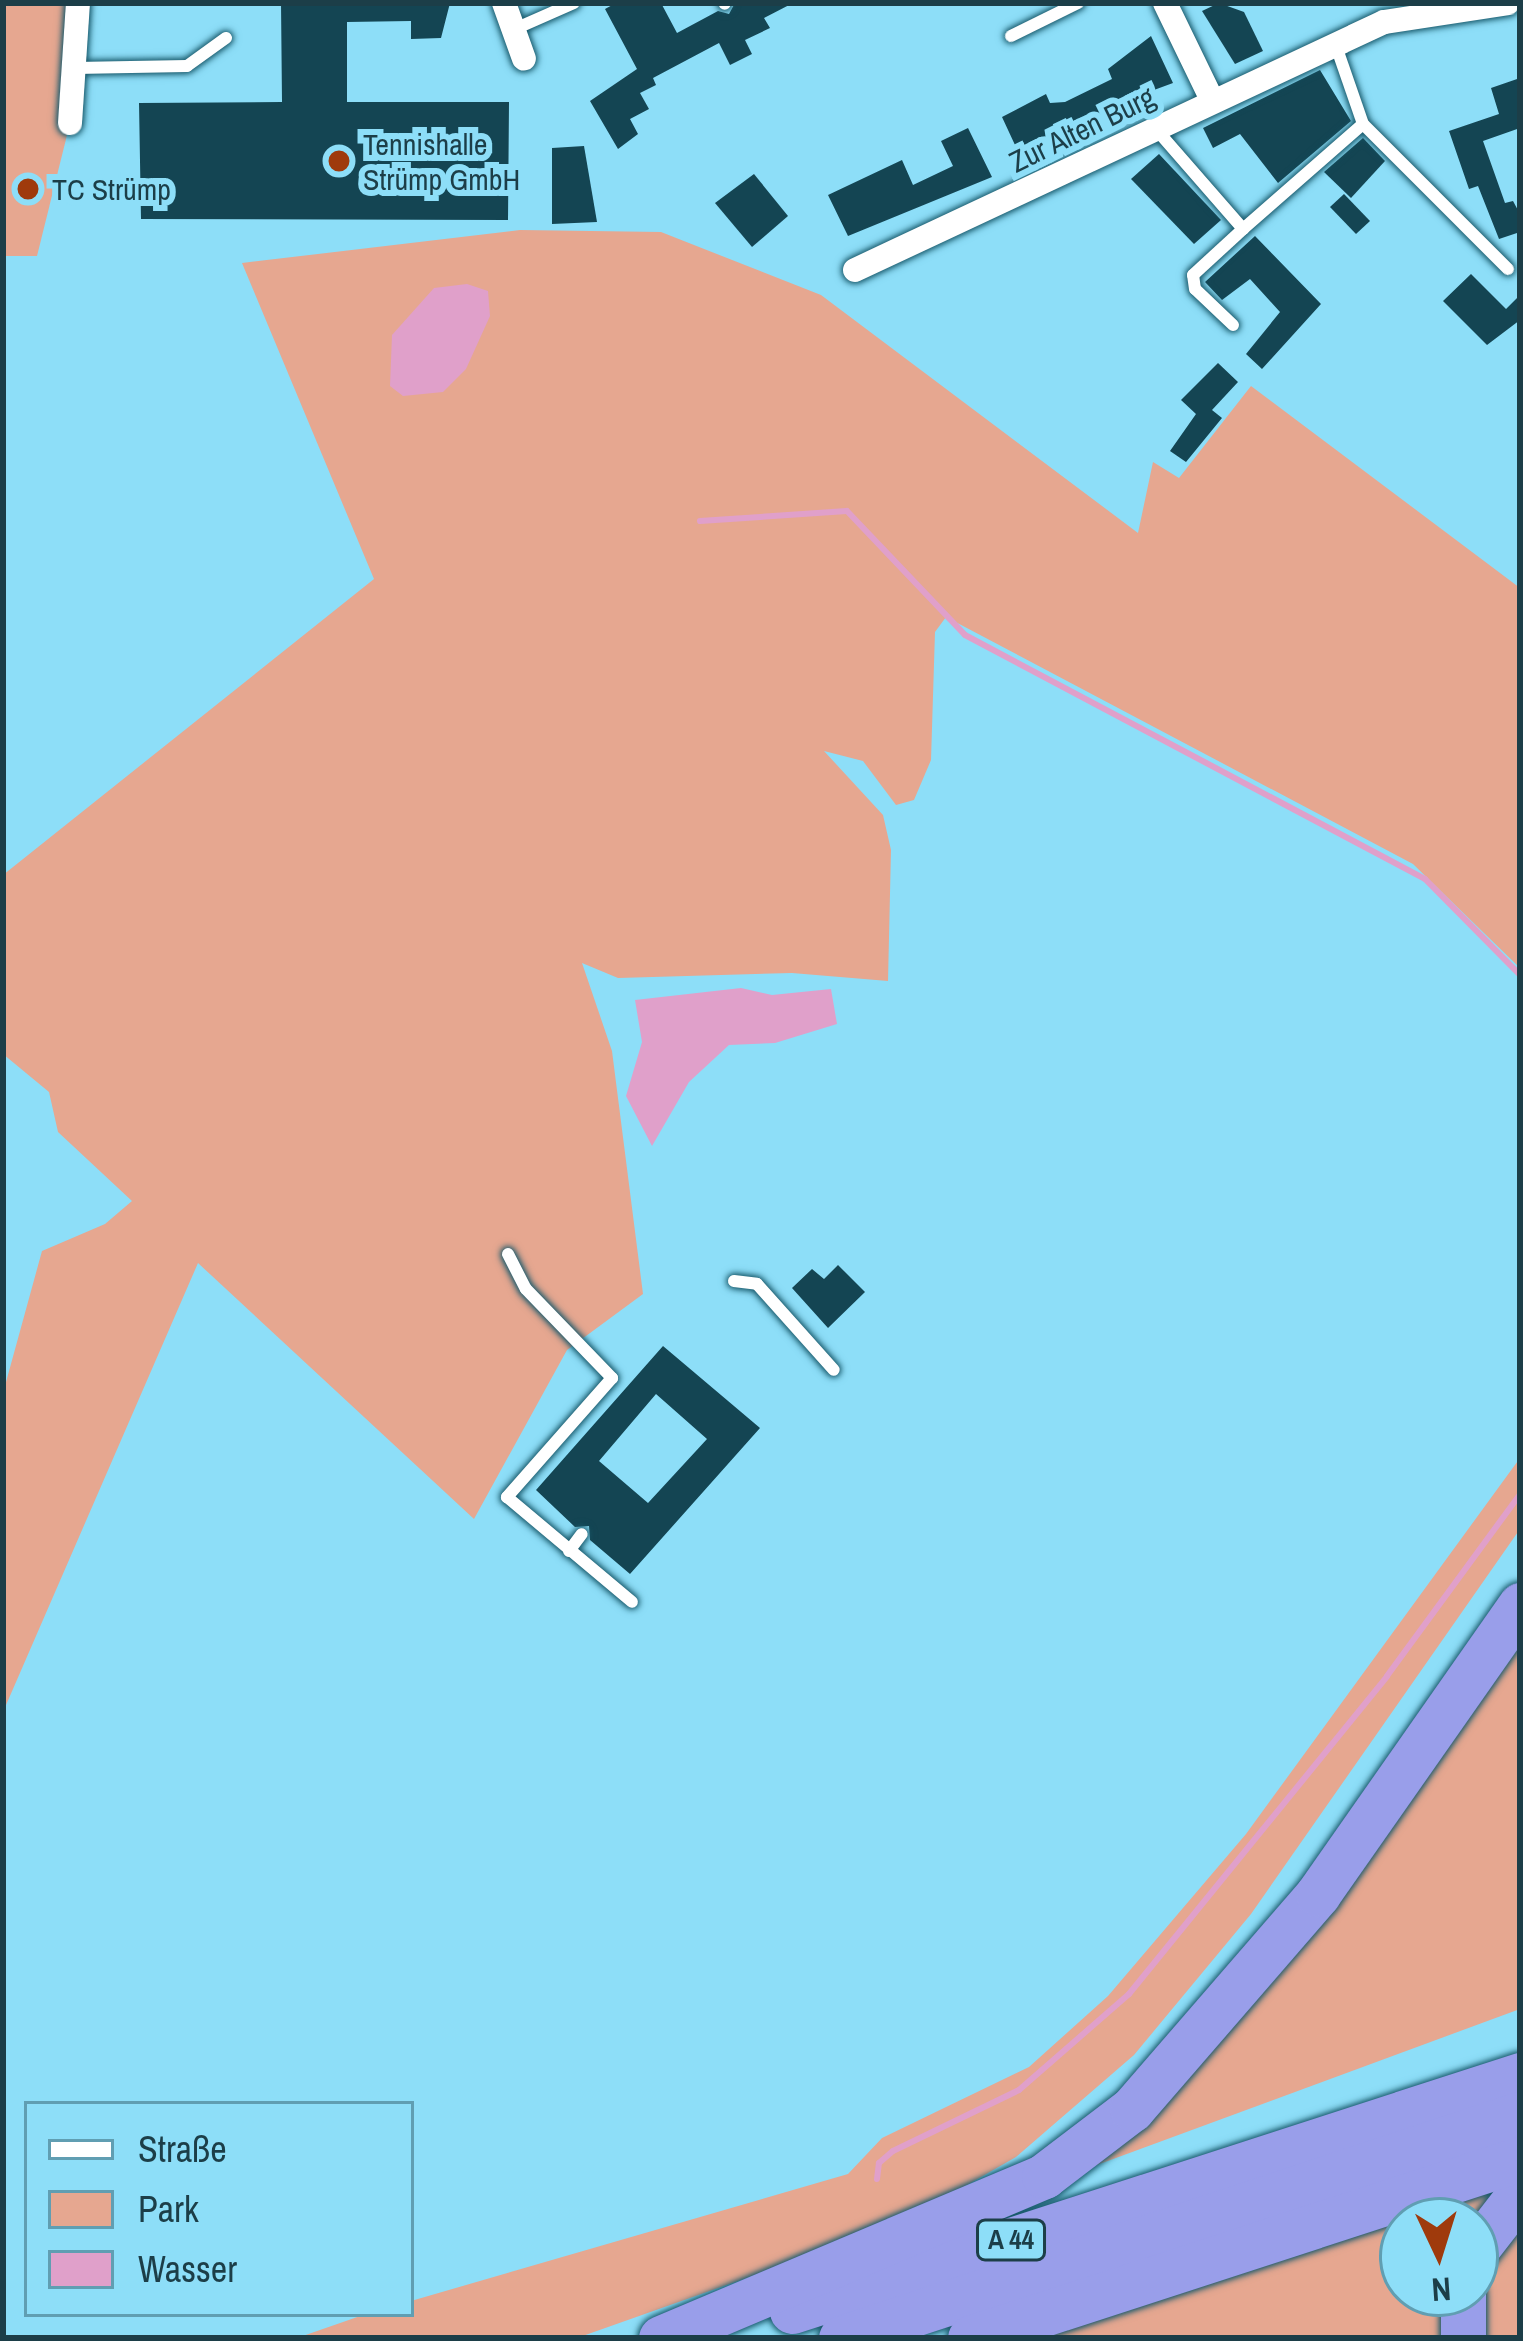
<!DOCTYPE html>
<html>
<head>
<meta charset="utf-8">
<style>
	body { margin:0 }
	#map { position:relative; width:1523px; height:2341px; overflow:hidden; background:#8ddef8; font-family:"Archivo Narrow",sans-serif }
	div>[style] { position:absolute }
	.green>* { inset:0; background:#e6a790 }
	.water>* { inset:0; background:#e0a0ca }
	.stream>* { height:6px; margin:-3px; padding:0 3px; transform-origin:3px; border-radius:3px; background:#e0a0ca }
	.building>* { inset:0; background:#144553 }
	.roads { filter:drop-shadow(0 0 3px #18596b) drop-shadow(0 0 3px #18596b) }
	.service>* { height:12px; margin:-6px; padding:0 6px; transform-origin:6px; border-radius:6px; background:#fff }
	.minor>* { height:24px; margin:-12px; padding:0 12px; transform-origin:12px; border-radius:12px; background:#fff }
	.motorway>* { height:45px; margin:-22.5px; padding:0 22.5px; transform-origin:22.5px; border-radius:22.5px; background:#999eea }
	.dots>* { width:33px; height:33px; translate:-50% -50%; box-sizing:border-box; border:6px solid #8ddef8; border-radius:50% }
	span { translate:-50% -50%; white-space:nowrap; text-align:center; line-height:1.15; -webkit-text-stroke:12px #8ddef8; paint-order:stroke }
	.shield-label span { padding:3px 9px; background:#8ddef8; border:3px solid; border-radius:9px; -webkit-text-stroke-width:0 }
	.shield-label { font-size:27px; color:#1c3e48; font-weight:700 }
	.street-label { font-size:30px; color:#1c3e48 }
	.poi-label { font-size:30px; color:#1c3e48 }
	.left { translate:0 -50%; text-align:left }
	.frame { position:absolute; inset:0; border:6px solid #1c3e48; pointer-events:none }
	.legend { position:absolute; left:24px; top:2101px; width:390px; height:216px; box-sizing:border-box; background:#8ddef8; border:3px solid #609eb2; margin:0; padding:15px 21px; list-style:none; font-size:36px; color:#1c3e48 }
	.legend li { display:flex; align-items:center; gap:24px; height:60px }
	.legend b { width:60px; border:3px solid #609eb2 }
	.north { position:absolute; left:1379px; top:2197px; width:120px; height:120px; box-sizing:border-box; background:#8ddef8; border:3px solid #609eb2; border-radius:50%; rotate:176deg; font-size:33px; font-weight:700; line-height:48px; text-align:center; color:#1c3e48 }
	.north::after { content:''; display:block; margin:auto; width:42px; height:54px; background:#9f3a0c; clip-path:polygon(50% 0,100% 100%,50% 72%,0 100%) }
</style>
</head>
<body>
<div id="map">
	<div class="green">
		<i style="clip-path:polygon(3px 3px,78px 3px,70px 123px,37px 256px,3px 256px)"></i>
		<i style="clip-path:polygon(520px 230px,661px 232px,821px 295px,1138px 533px,1153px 462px,1179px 478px,1251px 386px,1520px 588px,1520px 968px,1413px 864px,946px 617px,935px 632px,931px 760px,914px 800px,896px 805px,863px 761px,824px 751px,883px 815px,891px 850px,888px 981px,792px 973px,618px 978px,582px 963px,612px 1051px,643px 1294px,567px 1350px,474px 1519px,198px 1263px,3px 1712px,3px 1393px,42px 1251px,105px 1224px,132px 1201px,58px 1132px,49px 1092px,3px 1054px,3px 875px,374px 579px,242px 263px)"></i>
		<i style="clip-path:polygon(1520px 1458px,1520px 1529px,1251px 1914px,1134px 2055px,1016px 2157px,899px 2224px,577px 2338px,297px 2338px,366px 2314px,411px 2314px,411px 2301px,848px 2174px,882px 2138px,1029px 2067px,1108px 1996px,1246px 1834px)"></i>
		<i style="clip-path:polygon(1520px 1615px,1520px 2009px,1067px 2176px)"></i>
		<i style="clip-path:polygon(1503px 2177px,1475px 2221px,1403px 2221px,1403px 2293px,1451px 2293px,1449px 2338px,1019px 2338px)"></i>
		<i style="clip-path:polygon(1520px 2219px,1520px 2338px,1484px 2338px,1487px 2278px)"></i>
	</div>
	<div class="water">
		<i style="clip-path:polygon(467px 284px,488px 291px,490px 316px,466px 369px,443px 392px,403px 396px,390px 386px,392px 335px,434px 288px)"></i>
		<i style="clip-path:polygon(741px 988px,772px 995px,831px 989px,837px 1024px,775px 1043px,729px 1045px,689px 1082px,652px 1146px,626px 1096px,642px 1042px,635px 1000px)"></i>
	</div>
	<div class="stream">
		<i style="left:700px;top:521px;width:147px;rotate:-3.9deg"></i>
		<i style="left:847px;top:511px;width:171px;rotate:46.4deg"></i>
		<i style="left:965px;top:635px;width:521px;rotate:27.94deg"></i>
		<i style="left:1425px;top:879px;width:135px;rotate:45.3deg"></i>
		<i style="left:877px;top:2179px;width:16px;rotate:-83deg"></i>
		<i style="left:879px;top:2163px;width:18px;rotate:-41deg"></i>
		<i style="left:893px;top:2151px;width:140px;rotate:-25.8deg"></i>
		<i style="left:1019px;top:2090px;width:146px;rotate:-41.1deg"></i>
		<i style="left:1129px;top:1994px;width:409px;rotate:-50.9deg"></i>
		<i style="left:1387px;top:1676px;width:225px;rotate:-53.8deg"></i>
	</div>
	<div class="building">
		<i style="clip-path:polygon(281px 3px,450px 3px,441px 38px,411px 39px,411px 21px,347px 22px,347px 102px,509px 102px,508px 220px,141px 219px,139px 103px,282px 102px)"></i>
		<i style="clip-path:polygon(616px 3px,661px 3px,677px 33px,718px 11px,729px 14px,735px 3px,793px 3px,764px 18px,770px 28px,745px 40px,752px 54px,730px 65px,719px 43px,653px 78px,656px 85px,640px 93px,649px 109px,630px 119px,638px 134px,618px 149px,590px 101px,637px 69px,605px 9px)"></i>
		<i style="clip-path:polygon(1219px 3px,1244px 12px,1263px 51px,1235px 64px,1202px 11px)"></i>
		<i style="clip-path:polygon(1151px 36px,1173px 83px,1105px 108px,1109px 119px,1022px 160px,1002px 117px,1046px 94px,1050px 103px,1065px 102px,1112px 79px,1108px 69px)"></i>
		<i style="clip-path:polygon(1320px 70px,1351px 121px,1278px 183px,1240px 134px,1213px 148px,1203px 128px)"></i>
		<i style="clip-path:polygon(1520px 78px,1520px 128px,1483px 141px,1505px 203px,1513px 201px,1520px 214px,1520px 232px,1499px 239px,1478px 186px,1469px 189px,1449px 131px,1499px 114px,1491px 88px)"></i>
		<i style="clip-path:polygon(968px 128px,992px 177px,848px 236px,828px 195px,902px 160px,913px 185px,953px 166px,941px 141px)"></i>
		<i style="clip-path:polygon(1363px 138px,1385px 161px,1351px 198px,1324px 172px)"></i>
		<i style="clip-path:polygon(584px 146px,597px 222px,552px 224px,552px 148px)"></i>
		<i style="clip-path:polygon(1159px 154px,1221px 220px,1194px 244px,1131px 179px)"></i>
		<i style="clip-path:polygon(754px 174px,788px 216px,752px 247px,715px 203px)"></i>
		<i style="clip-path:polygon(1344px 194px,1370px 221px,1356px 234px,1330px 207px)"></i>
		<i style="clip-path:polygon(1255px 236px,1321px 304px,1262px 369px,1246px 354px,1280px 312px,1250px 279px,1222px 300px,1205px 282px)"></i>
		<i style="clip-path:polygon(1471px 274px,1506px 309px,1520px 295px,1520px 320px,1487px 345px,1443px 301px)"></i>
		<i style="clip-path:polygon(1218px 363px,1238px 382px,1212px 410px,1222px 418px,1186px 462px,1170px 451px,1196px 414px,1181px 400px)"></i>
		<i style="clip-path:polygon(838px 1265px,865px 1292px,828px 1328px,792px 1288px,812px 1269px,824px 1279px)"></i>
		<i style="clip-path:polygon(evenodd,663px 1346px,760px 1428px,630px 1574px,590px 1540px,589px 1526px,575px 1527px,536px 1490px,663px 1346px,656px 1394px,707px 1439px,648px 1503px,599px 1461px,656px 1394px)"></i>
	</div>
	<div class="roads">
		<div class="service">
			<i style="left:724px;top:3px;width:1px;rotate:45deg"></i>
			<i style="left:517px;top:28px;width:62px;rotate:-23.7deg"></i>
			<i style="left:1011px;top:36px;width:75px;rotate:-26.2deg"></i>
			<i style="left:1336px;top:46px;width:83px;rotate:70.9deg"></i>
			<i style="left:1363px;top:124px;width:205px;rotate:45deg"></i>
			<i style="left:75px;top:68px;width:112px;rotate:-1deg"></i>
			<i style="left:187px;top:66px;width:48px;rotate:-35.7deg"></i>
			<i style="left:1155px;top:128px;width:134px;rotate:48.9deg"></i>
			<i style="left:1243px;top:229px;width:159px;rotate:-41.2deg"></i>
			<i style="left:1233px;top:325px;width:52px;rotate:-136.5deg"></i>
			<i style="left:1195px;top:289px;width:14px;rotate:-98deg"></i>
			<i style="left:1193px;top:275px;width:68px;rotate:-42.6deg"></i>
			<i style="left:508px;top:1254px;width:39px;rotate:63deg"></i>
			<i style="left:526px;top:1289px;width:124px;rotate:46deg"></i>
			<i style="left:612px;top:1378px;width:159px;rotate:131.4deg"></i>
			<i style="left:507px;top:1497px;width:163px;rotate:40deg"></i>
			<i style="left:734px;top:1281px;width:23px;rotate:7deg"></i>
			<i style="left:757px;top:1284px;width:115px;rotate:48.2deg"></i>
			<i style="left:569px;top:1551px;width:21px;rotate:-53deg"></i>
		</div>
		<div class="minor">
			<i style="left:504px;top:3px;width:59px;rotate:70.3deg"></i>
			<i style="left:1165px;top:3px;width:108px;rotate:64.1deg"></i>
			<i style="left:70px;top:123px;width:120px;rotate:-86.2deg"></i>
			<i style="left:855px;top:270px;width:584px;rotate:-25.12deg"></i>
			<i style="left:1384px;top:22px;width:125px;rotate:-8.7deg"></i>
		</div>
		<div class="motorway">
			<i style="left:1475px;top:2251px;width:73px;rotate:-52.2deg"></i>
			<i style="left:792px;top:2311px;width:765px;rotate:-17.96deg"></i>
			<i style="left:661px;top:2338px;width:416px;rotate:-22.9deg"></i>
			<i style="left:1044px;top:2176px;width:111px;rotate:-37.3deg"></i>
			<i style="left:1132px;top:2109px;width:284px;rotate:-49.1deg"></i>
			<i style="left:1318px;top:1894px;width:353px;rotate:-55deg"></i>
			<i style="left:841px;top:2338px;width:715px;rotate:-18.26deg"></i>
			<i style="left:970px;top:2338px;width:578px;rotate:-18.03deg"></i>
			<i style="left:1463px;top:2338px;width:45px;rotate:-90deg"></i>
		</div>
	</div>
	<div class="dots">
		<i style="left:339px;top:161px;background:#9f3a0c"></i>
		<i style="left:28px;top:189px;background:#9f3a0c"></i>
	</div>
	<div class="shield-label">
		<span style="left:1011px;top:2240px">A 44</span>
	</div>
	<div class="street-label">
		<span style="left:1082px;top:129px;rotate:-26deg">Zur Alten Burg</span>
	</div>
	<div class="poi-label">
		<span class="left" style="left:363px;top:161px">Tennishalle<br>Strümp GmbH</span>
		<span class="left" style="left:52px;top:189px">TC Strümp</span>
	</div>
	<div class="frame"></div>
	<ul class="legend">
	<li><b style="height:15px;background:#fff"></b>Straße</li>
	<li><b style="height:33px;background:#e6a790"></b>Park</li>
	<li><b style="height:33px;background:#e0a0ca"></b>Wasser</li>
	</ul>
	<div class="north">N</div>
</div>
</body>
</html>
